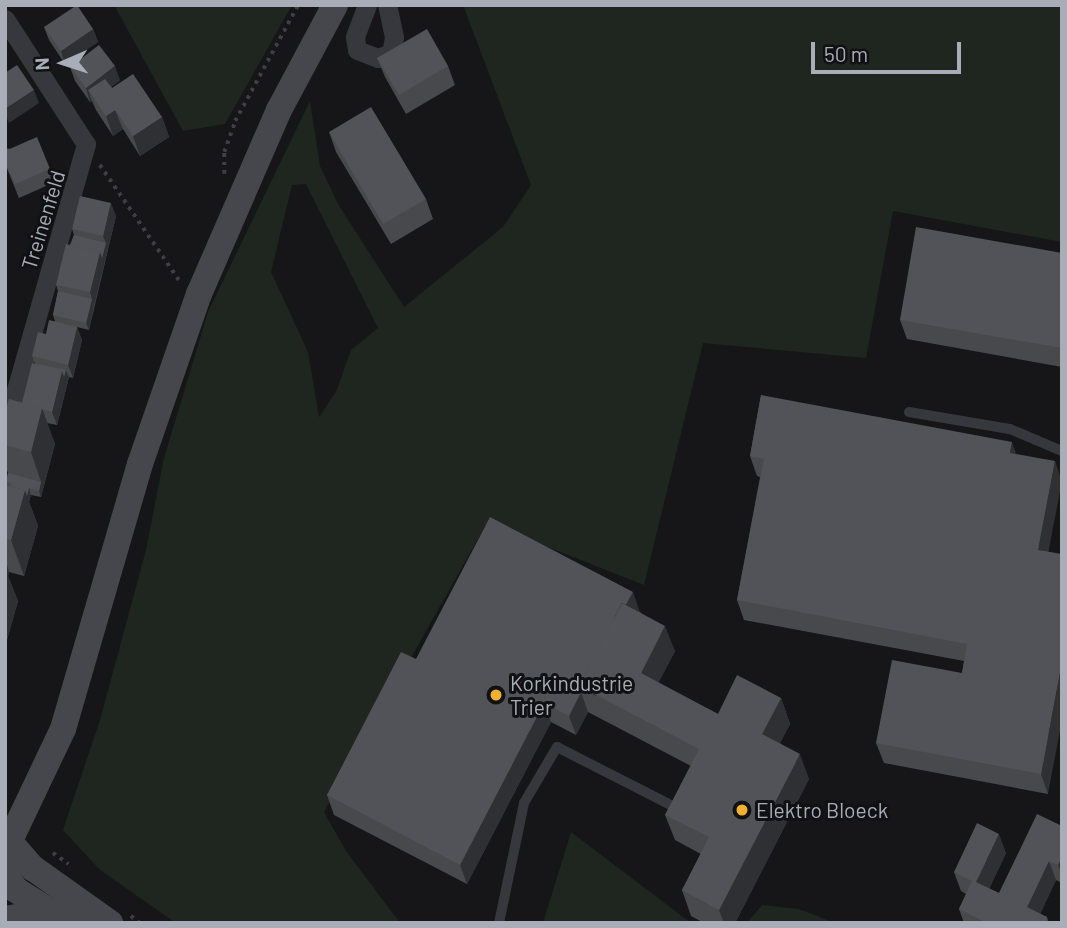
<!DOCTYPE html>
<html>
<head>
<meta charset="utf-8">
<style>
	body { margin:0 }
	#map { position:relative; width:1067px; height:928px; overflow:hidden; background:#161618; font-family:Barlow,sans-serif }
	div>[style] { position:absolute }
	.green>* { inset:0; background:#1e261f }
	.path>* { height:3.5px; margin-top:-1.75px; transform-origin:0; background:repeating-linear-gradient(90deg,#3d3f44 0 3.5px,transparent 0 8.5px) }
	.lane>* { height:10px; margin:-5px; padding:0 5px; transform-origin:5px; border-radius:5px; background:#37383d }
	.street>* { height:19px; margin:-9.5px; padding:0 9.5px; transform-origin:9.5px; border-radius:9.5px; background:#37383d }
	.secondary>* { height:26px; margin:-13px; padding:0 13px; transform-origin:13px; border-radius:13px; background:#45474d }
	.wall>* { inset:0; background:#47494d }
	.shaded-wall>* { inset:0; background:#2f3033 }
	.building>* { inset:0; background:#525359 }
	.dots>* { width:19px; height:19px; translate:-50% -50%; box-sizing:border-box; border:4px solid #111113; border-radius:50% }
	span { translate:-50% -50%; white-space:nowrap; text-align:center; line-height:1.15; -webkit-text-stroke:6px #111113; paint-order:stroke }
	.street-label { font-size:21px; color:#a8adb8 }
	.poi-label { font-size:21px; color:#a8adb8 }
	.left { translate:0 -50%; text-align:left }
	.frame { position:absolute; inset:0; border:7px solid #a8adb8; pointer-events:none }
	.north { position:absolute; left:28px; top:28px; width:70px; height:70px; -webkit-text-stroke:5px #111113; paint-order:stroke; rotate:267deg; font-size:19px; font-weight:700; line-height:28px; text-align:center; color:#a8adb8 }
	.north::after { content:''; display:block; margin:auto; width:24px; height:32px; background:#a8adb8; clip-path:polygon(50% 0,100% 100%,50% 72%,0 100%) }
	.scale { position:absolute; left:811px; top:42px; width:150px; height:32px; box-sizing:border-box; border:4px solid #a8adb8; border-top:0; padding-left:9px; font-size:21px; line-height:24px; white-space:nowrap; color:#a8adb8; -webkit-text-stroke:5px #111113; paint-order:stroke }
</style>
</head>
<body>
<div id="map">
	<div class="green">
		<i style="clip-path:polygon(114px 5px,292px 5px,225px 124px,183px 131px)"></i>
		<i style="clip-path:polygon(evenodd,463px 5px,1062px 5px,1062px 242px,893px 211px,866px 358px,703px 343px,644px 585px,487px 523px,324px 812px,346px 851px,400px 923px,176px 923px,100px 870px,63px 830px,100px 720px,146px 550px,164px 458px,208px 312px,310px 101px,320px 166px,338px 204px,404px 307px,503px 227px,531px 185px,463px 5px,306px 184px,378px 328px,351px 350px,336px 392px,319px 417px,308px 352px,271px 272px,292px 185px,306px 184px)"></i>
		<i style="clip-path:polygon(571px 832px,691px 923px,543px 923px)"></i>
		<i style="clip-path:polygon(762px 905px,799px 909px,835px 923px,747px 923px)"></i>
	</div>
	<div class="path">
		<i style="left:100px;top:165px;width:140px;rotate:55.5deg"></i>
		<i style="left:224px;top:174px;width:22px;rotate:-90deg"></i>
		<i style="left:224px;top:152px;width:33px;rotate:-70deg"></i>
		<i style="left:235px;top:121px;width:132px;rotate:-61.5deg"></i>
		<i style="left:53px;top:853px;width:19px;rotate:35deg"></i>
		<i style="left:131px;top:916px;width:11px;rotate:38deg"></i>
	</div>
	<div class="lane">
		<i style="left:909px;top:412px;width:102px;rotate:9.6deg"></i>
		<i style="left:1010px;top:429px;width:56px;rotate:22.9deg"></i>
		<i style="left:499px;top:923px;width:123px;rotate:-78.2deg"></i>
		<i style="left:524px;top:803px;width:65px;rotate:-59.5deg"></i>
		<i style="left:557px;top:747px;width:126px;rotate:27deg"></i>
	</div>
	<div class="street">
		<i style="left:367px;top:5px;width:34px;rotate:111deg"></i>
		<i style="left:355px;top:37px;width:13px;rotate:81deg"></i>
		<i style="left:357px;top:50px;width:22px;rotate:21deg"></i>
		<i style="left:378px;top:58px;width:14px;rotate:-21deg"></i>
		<i style="left:391px;top:53px;width:16px;rotate:-79deg"></i>
		<i style="left:394px;top:37px;width:33px;rotate:-102deg"></i>
		<i style="left:5px;top:19px;width:149px;rotate:57.1deg"></i>
		<i style="left:86px;top:144px;width:295px;rotate:105.9deg"></i>
	</div>
	<div class="secondary">
		<i style="left:10px;top:842px;width:35px;rotate:49deg"></i>
		<i style="left:33px;top:868px;width:95px;rotate:35.5deg"></i>
		<i style="left:5px;top:851px;width:135px;rotate:-64.6deg"></i>
		<i style="left:63px;top:729px;width:276px;rotate:-73.8deg"></i>
		<i style="left:140px;top:464px;width:180px;rotate:-70.9deg"></i>
		<i style="left:199px;top:294px;width:201px;rotate:-66.5deg"></i>
		<i style="left:279px;top:110px;width:119px;rotate:-61.9deg"></i>
		<i style="left:5px;top:873px;width:20px;rotate:57deg"></i>
		<i style="left:16px;top:890px;width:40px;rotate:32deg"></i>
		<i style="left:50px;top:911px;width:36px;rotate:19deg"></i>
		<i style="left:5px;top:919px;width:46px;rotate:-10.1deg"></i>
	</div>
	<div class="wall">
		<i style="clip-path:polygon(44px 27px,93px 29px,98px 42px,65px 64px,49px 40px)"></i>
		<i style="clip-path:polygon(377px 58px,448px 66px,455px 85px,406px 114px,385px 77px)"></i>
		<i style="clip-path:polygon(70px 67px,120px 80px,111px 87px,112px 88px,162px 117px,169px 137px,140px 156px,123px 129px,113px 136px,96px 110px,92px 101px,90px 102px,75px 81px)"></i>
		<i style="clip-path:polygon(329px 132px,426px 199px,433px 219px,391px 244px,336px 152px)"></i>
		<i style="clip-path:polygon(5px 148px,11px 149px,50px 169px,55px 182px,19px 198px,6px 166px,5px 166px)"></i>
		<i style="clip-path:polygon(116px 216px,89px 330px,77px 327px,82px 340px,73px 378px,69px 377px,57px 425px,47px 423px,55px 444px,41px 497px,31px 495px,29px 502px,38px 526px,24px 576px,9px 572px,8px 576px,18px 601px,5px 647px,5px 485px,7px 485px,6px 482px,8px 473px,5px 465px,5px 412px,22px 403px,35px 364px,32px 356px,55px 321px,53px 315px,58px 291px,56px 285px,74px 235px,72px 229px)"></i>
		<i style="clip-path:polygon(1062px 253px,1062px 367px,907px 339px,900px 320px)"></i>
		<i style="clip-path:polygon(761px 395px,1049px 552px,1048px 794px,884px 763px,876px 743px,962px 673px,964px 661px,744px 620px,737px 600px,760px 477px,757px 476px,750px 456px)"></i>
		<i style="clip-path:polygon(640px 612px,675px 651px,658px 683px,718px 714px,781px 698px,790px 724px,780px 743px,809px 779px,735px 923px,704px 923px,691px 916px,682px 890px,701px 854px,675px 840px,665px 815px,691px 766px,588px 712px,576px 735px,551px 722px,467px 884px,334px 815px,327px 795px,416px 659px)"></i>
		<i style="clip-path:polygon(1062px 826px,1062px 883px,1056px 880px,1040px 914px,1047px 917px,1049px 923px,964px 923px,959px 909px,966px 894px,961px 891px,954px 872px,1006px 853px,989px 889px,999px 893px)"></i>
	</div>
	<div class="shaded-wall">
		<i style="clip-path:polygon(93px 29px,98px 42px,65px 64px,61px 51px)"></i>
		<i style="clip-path:polygon(115px 66px,120px 80px,94px 99px,88px 90px,92px 101px,90px 102px,86px 88px)"></i>
		<i style="clip-path:polygon(34px 90px,39px 103px,9px 123px,5px 114px,5px 109px)"></i>
		<i style="clip-path:polygon(115px 110px,123px 129px,113px 136px,106px 116px)"></i>
		<i style="clip-path:polygon(162px 117px,169px 137px,140px 156px,133px 136px)"></i>
		<i style="clip-path:polygon(111px 203px,116px 216px,94px 306px,90px 292px,100px 252px,106px 243px,103px 236px)"></i>
		<i style="clip-path:polygon(92px 299px,94px 306px,89px 330px,86px 323px)"></i>
		<i style="clip-path:polygon(77px 327px,82px 340px,73px 378px,68px 365px)"></i>
		<i style="clip-path:polygon(66px 370px,69px 377px,57px 425px,52px 412px,62px 371px)"></i>
		<i style="clip-path:polygon(42px 408px,55px 444px,41px 497px,39px 491px,41px 482px,31px 452px)"></i>
		<i style="clip-path:polygon(1012px 442px,1019px 462px,1010px 453px)"></i>
		<i style="clip-path:polygon(1055px 461px,1062px 481px,1045px 570px,1038px 550px)"></i>
		<i style="clip-path:polygon(29px 488px,31px 495px,29px 502px,38px 526px,24px 576px,11px 540px,25px 490px)"></i>
		<i style="clip-path:polygon(7px 565px,9px 572px,8px 576px,18px 601px,5px 647px,5px 567px)"></i>
		<i style="clip-path:polygon(633px 592px,640px 612px,596px 696px,583px 689px)"></i>
		<i style="clip-path:polygon(665px 626px,675px 651px,650px 699px,641px 673px)"></i>
		<i style="clip-path:polygon(1062px 662px,1062px 720px,1048px 794px,1041px 774px)"></i>
		<i style="clip-path:polygon(581px 692px,588px 712px,576px 735px,569px 716px)"></i>
		<i style="clip-path:polygon(781px 698px,790px 724px,771px 760px,762px 734px)"></i>
		<i style="clip-path:polygon(544px 703px,551px 722px,467px 884px,460px 865px)"></i>
		<i style="clip-path:polygon(800px 754px,809px 779px,735px 923px,724px 923px,719px 910px)"></i>
		<i style="clip-path:polygon(999px 834px,1006px 853px,983px 902px,976px 882px)"></i>
		<i style="clip-path:polygon(1062px 857px,1062px 875px,1058px 865px)"></i>
		<i style="clip-path:polygon(1049px 861px,1056px 880px,1036px 923px,1027px 907px)"></i>
	</div>
	<div class="building">
		<i style="clip-path:polygon(77px 5px,93px 29px,61px 51px,44px 27px)"></i>
		<i style="clip-path:polygon(427px 29px,448px 66px,399px 95px,377px 58px)"></i>
		<i style="clip-path:polygon(99px 45px,115px 66px,86px 88px,70px 67px)"></i>
		<i style="clip-path:polygon(17px 65px,34px 90px,5px 109px,5px 73px)"></i>
		<i style="clip-path:polygon(133px 74px,162px 117px,133px 136px,115px 110px,106px 116px,88px 90px,105px 79px,112px 88px)"></i>
		<i style="clip-path:polygon(371px 107px,426px 199px,383px 224px,329px 132px)"></i>
		<i style="clip-path:polygon(37px 137px,50px 169px,15px 184px,5px 162px,5px 151px)"></i>
		<i style="clip-path:polygon(80px 196px,111px 203px,103px 236px,72px 229px)"></i>
		<i style="clip-path:polygon(916px 227px,1062px 253px,1062px 348px,900px 320px)"></i>
		<i style="clip-path:polygon(74px 235px,106px 243px,102px 258px,100px 252px,70px 245px)"></i>
		<i style="clip-path:polygon(66px 244px,100px 252px,90px 292px,56px 285px)"></i>
		<i style="clip-path:polygon(58px 291px,92px 299px,86px 323px,53px 315px)"></i>
		<i style="clip-path:polygon(49px 320px,77px 327px,68px 365px,32px 356px,38px 332px,46px 334px)"></i>
		<i style="clip-path:polygon(32px 363px,62px 371px,52px 412px,42px 409px,42px 408px,22px 403px)"></i>
		<i style="clip-path:polygon(39px 364px,66px 370px,64px 377px,62px 371px,38px 365px)"></i>
		<i style="clip-path:polygon(761px 395px,1012px 442px,1010px 453px,1055px 461px,1038px 550px,1062px 554px,1062px 662px,1041px 774px,876px 743px,892px 660px,962px 673px,967px 644px,737px 600px,764px 459px,750px 456px)"></i>
		<i style="clip-path:polygon(9px 399px,42px 408px,31px 452px,5px 445px,5px 412px)"></i>
		<i style="clip-path:polygon(8px 473px,41px 482px,39px 491px,29px 488px,27px 496px,25px 490px,11px 486px,11px 483px,6px 482px)"></i>
		<i style="clip-path:polygon(5px 485px,25px 490px,11px 540px,5px 538px)"></i>
		<i style="clip-path:polygon(490px 517px,633px 592px,626px 605px,622px 603px,579px 686px,581px 692px,569px 716px,544px 703px,460px 865px,327px 795px,401px 652px,416px 659px)"></i>
		<i style="clip-path:polygon(622px 603px,665px 626px,641px 673px,718px 714px,737px 675px,781px 698px,762px 734px,800px 754px,719px 910px,682px 890px,709px 837px,665px 815px,699px 749px,579px 686px)"></i>
		<i style="clip-path:polygon(1037px 814px,1062px 826px,1062px 857px,1058px 865px,1049px 861px,1027px 907px,1047px 917px,1045px 923px,987px 923px,959px 909px,972px 881px,954px 872px,977px 823px,999px 834px,976px 882px,999px 893px)"></i>
	</div>
	<div class="dots">
		<i style="left:496px;top:695px;background:#f2b134"></i>
		<i style="left:742px;top:810px;background:#f2b134"></i>
	</div>
	<div class="street-label">
		<span style="left:43px;top:220px;rotate:-73deg">Treinenfeld</span>
	</div>
	<div class="poi-label">
		<span class="left" style="left:510px;top:695px">Korkindustrie<br>Trier</span>
		<span class="left" style="left:756px;top:810px">Elektro Bloeck</span>
	</div>
	<div class="frame"></div>
	<div class="north">N</div>
	<div class="scale">50 m</div>
</div>
</body>
</html>
